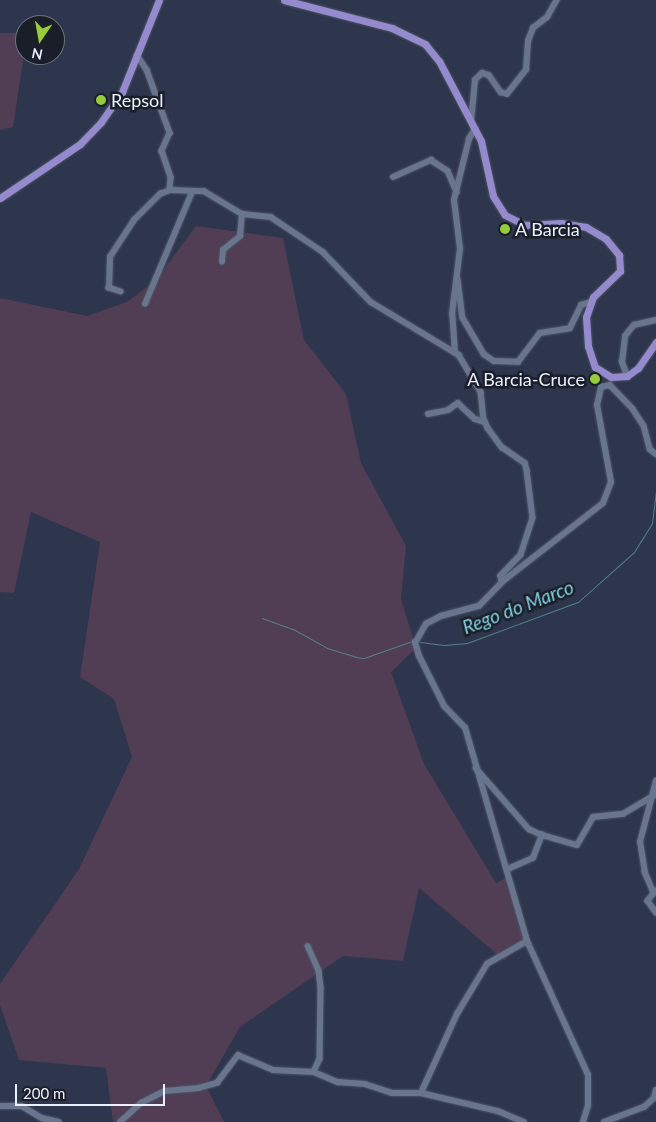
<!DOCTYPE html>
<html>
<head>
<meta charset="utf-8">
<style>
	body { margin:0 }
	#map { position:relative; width:656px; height:1122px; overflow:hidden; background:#2d364c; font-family:Lato,sans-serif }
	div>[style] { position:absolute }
	.green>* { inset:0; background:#513d54 }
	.stream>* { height:1px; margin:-0.5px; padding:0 0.5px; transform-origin:0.5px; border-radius:0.5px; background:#54818a }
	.roads { filter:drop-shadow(0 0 1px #4c5466) drop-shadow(0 0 1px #4c5466) }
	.minor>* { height:5.5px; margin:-2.75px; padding:0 2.75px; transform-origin:2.75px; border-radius:2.75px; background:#69748d }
	.major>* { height:7px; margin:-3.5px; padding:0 3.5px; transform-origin:3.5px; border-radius:3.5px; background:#958ace }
	.dots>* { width:14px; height:14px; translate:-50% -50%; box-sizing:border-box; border:2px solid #1a1e28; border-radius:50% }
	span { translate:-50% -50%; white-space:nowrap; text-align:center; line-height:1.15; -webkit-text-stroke:5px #1a1e28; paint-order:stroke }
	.poi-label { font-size:18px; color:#eaf0fe }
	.left { translate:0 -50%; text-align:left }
	.right { translate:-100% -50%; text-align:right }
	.water-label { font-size:19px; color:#82d2e1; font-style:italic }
	.north { position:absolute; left:15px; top:15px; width:50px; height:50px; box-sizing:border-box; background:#1a1e28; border:1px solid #6d727e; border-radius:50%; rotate:192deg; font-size:14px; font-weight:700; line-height:20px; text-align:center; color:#eaf0fe }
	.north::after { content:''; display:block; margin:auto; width:18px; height:22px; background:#96cc3a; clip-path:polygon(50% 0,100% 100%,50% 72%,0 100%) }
	.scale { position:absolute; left:15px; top:1084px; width:150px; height:22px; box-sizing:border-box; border:2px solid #eaf0fe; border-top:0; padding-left:6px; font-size:15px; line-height:18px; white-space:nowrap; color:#eaf0fe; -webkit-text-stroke:4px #1a1e28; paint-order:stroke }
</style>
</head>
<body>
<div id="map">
	<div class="green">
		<i style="clip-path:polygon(0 33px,25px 33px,25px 48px,13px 127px,0 130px)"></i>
		<i style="clip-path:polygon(196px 226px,283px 238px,304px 340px,346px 394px,361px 463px,406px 546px,401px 599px,416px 648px,391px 672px,424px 764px,496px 883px,510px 876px,527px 941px,504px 960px,419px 888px,403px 961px,343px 956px,240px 1027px,206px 1086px,224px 1122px,113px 1122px,106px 1068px,19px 1060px,0 1005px,0 984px,79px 869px,132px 757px,114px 699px,80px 677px,100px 542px,31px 512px,14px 593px,0 592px,0 298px,87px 316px,127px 302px,156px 280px)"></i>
	</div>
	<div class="stream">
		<i style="left:262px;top:618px;width:33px;rotate:20deg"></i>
		<i style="left:293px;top:629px;width:39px;rotate:29deg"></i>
		<i style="left:327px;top:648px;width:30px;rotate:17deg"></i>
		<i style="left:356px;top:657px;width:8px;rotate:7deg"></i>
		<i style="left:364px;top:658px;width:51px;rotate:-19.5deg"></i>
		<i style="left:420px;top:642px;width:24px;rotate:7deg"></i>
		<i style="left:444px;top:645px;width:23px;rotate:-5deg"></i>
		<i style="left:467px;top:643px;width:118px;rotate:-20.3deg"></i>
		<i style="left:578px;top:602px;width:75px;rotate:-41.8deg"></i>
		<i style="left:634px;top:552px;width:34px;rotate:-58deg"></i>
		<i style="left:652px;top:523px;width:31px;rotate:-83deg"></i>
	</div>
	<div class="roads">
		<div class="minor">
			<i style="left:137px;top:55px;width:18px;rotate:56deg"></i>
			<i style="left:147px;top:70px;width:67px;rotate:69.9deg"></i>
			<i style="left:170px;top:133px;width:20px;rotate:114deg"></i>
			<i style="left:162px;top:151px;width:28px;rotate:71deg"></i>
			<i style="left:171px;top:177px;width:13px;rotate:94deg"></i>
			<i style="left:170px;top:190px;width:34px;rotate:2deg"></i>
			<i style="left:204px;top:191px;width:44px;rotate:31.2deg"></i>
			<i style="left:242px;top:214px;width:29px;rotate:6deg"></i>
			<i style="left:271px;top:217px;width:63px;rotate:33.9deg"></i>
			<i style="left:323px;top:252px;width:69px;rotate:46.2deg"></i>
			<i style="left:371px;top:302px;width:103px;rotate:31.1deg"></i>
			<i style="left:459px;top:355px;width:43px;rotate:59.3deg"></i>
			<i style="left:481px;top:392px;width:27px;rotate:84deg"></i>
			<i style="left:484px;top:419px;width:10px;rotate:66deg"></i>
			<i style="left:488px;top:428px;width:24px;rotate:54deg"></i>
			<i style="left:502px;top:447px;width:28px;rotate:35deg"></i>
			<i style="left:525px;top:463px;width:7px;rotate:74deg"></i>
			<i style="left:527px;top:470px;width:48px;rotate:82.9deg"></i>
			<i style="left:533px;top:518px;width:39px;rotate:108deg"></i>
			<i style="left:521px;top:555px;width:29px;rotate:134deg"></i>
			<i style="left:501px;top:576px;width:6px;rotate:81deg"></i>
			<i style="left:471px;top:122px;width:42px;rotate:-84.6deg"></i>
			<i style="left:475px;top:80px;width:10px;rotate:-45deg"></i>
			<i style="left:482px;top:73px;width:7px;rotate:16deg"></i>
			<i style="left:489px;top:75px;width:21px;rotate:55deg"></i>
			<i style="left:501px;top:92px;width:6px;rotate:18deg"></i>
			<i style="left:507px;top:94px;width:31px;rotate:-52deg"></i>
			<i style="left:526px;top:70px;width:29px;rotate:-86deg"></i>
			<i style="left:528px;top:41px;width:14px;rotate:-69deg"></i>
			<i style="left:533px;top:28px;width:18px;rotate:-38deg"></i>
			<i style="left:547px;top:17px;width:20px;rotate:-60deg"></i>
			<i style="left:393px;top:177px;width:42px;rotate:-24.1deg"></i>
			<i style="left:431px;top:160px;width:20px;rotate:33deg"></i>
			<i style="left:448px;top:171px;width:23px;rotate:67deg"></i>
			<i style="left:222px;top:262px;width:12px;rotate:-85deg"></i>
			<i style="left:223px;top:250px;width:22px;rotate:-39deg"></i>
			<i style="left:240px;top:236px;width:22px;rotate:-85deg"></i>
			<i style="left:458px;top:279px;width:39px;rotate:83deg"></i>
			<i style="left:463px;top:318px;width:42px;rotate:59.7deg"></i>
			<i style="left:484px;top:354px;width:12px;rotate:35deg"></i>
			<i style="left:494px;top:361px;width:24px;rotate:2deg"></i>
			<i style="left:518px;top:362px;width:36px;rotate:-53deg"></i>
			<i style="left:540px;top:333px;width:30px;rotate:-9deg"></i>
			<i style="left:570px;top:328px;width:25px;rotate:-64deg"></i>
			<i style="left:581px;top:305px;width:10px;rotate:-17deg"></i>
			<i style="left:121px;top:292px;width:13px;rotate:-162deg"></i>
			<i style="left:109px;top:288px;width:31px;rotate:-88deg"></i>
			<i style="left:110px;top:257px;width:44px;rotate:-57deg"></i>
			<i style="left:134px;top:220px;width:37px;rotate:-45deg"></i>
			<i style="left:160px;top:194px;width:11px;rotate:-22deg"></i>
			<i style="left:145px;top:304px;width:121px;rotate:-67.2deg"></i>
			<i style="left:455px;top:353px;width:39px;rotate:-94deg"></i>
			<i style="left:452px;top:314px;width:65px;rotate:-83deg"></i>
			<i style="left:460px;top:249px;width:49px;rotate:-97deg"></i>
			<i style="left:454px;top:200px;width:63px;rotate:-76.2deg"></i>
			<i style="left:469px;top:139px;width:12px;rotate:-59deg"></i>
			<i style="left:627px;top:376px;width:15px;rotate:-110deg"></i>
			<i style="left:622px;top:362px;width:26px;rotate:-83deg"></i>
			<i style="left:625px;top:336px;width:14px;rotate:-51deg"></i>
			<i style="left:634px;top:325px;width:23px;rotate:-13deg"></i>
			<i style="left:428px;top:414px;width:20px;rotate:-11deg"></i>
			<i style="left:448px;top:410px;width:12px;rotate:-35deg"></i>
			<i style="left:458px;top:403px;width:23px;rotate:43deg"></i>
			<i style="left:475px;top:419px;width:10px;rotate:17deg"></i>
			<i style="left:476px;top:768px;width:81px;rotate:49deg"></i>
			<i style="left:529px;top:829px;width:14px;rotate:25deg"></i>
			<i style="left:508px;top:869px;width:27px;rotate:-24deg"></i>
			<i style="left:533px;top:858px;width:25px;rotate:-69deg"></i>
			<i style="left:542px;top:835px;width:36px;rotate:16deg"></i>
			<i style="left:577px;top:845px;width:32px;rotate:-60deg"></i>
			<i style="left:593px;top:817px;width:30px;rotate:-6deg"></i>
			<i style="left:623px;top:814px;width:39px;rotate:-31deg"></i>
			<i style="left:656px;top:891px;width:13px;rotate:129deg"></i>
			<i style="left:648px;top:901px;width:14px;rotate:54deg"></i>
			<i style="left:653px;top:892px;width:21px;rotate:-113deg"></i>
			<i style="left:645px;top:873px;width:31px;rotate:-99deg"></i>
			<i style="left:640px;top:842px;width:63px;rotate:-75.3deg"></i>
			<i style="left:308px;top:946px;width:27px;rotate:66deg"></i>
			<i style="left:319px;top:971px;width:17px;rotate:83deg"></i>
			<i style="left:321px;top:988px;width:71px;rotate:90.8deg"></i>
			<i style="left:320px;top:1059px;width:14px;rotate:115deg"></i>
			<i style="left:421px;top:1093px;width:87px;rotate:-65.5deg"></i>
			<i style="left:457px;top:1014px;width:58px;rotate:-59deg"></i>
			<i style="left:487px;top:964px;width:46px;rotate:-29.9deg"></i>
			<i style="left:0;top:1106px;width:22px"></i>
			<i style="left:22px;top:1106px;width:23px;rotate:31deg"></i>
			<i style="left:42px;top:1118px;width:17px;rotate:13deg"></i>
			<i style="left:120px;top:1122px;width:28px;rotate:-42deg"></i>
			<i style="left:141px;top:1103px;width:27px;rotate:-27deg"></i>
			<i style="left:165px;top:1091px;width:34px;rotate:-5deg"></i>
			<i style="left:199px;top:1088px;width:19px;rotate:-16deg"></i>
			<i style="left:217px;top:1083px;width:35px;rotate:-53deg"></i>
			<i style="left:238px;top:1055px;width:38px;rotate:23deg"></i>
			<i style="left:273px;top:1070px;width:41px;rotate:2.8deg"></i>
			<i style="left:314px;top:1072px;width:26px;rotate:23deg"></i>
			<i style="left:338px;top:1082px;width:27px;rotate:4deg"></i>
			<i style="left:365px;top:1084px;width:28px;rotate:18deg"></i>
			<i style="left:392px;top:1093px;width:29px"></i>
			<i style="left:421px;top:1093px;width:79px;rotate:13.2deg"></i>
			<i style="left:498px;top:1111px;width:28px;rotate:23deg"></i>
			<i style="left:583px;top:1122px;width:17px;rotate:-73deg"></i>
			<i style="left:588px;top:1106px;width:31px;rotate:-90deg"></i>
			<i style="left:588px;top:1075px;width:147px;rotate:-114.5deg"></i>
			<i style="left:527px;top:941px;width:222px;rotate:-106.2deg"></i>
			<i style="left:465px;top:728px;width:30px;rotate:-134deg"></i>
			<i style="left:444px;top:706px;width:56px;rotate:-116.6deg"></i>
			<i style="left:419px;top:656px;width:14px;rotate:-107deg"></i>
			<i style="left:415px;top:643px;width:22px;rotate:-60deg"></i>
			<i style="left:426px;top:624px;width:17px;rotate:-28deg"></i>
			<i style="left:441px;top:616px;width:39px;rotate:-15deg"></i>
			<i style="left:479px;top:606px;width:33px;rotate:-46deg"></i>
			<i style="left:502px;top:582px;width:128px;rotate:-38deg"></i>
			<i style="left:603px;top:503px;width:22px;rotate:-69deg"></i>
			<i style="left:611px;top:482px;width:78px;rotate:-100.3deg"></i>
			<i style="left:597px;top:405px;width:18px;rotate:-77deg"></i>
			<i style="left:601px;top:387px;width:9px;rotate:-13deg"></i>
			<i style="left:610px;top:385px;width:33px;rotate:46deg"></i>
			<i style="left:633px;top:409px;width:20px;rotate:57deg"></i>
			<i style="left:644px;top:426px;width:24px;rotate:75deg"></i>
			<i style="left:650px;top:449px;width:8px;rotate:40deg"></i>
			<i style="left:604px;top:1122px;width:43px;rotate:-20.6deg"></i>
			<i style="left:644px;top:1107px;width:13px;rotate:-42deg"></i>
			<i style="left:654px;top:1098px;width:8px;rotate:-76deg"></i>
		</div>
		<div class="major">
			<i style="left:284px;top:0;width:112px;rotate:14.5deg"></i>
			<i style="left:392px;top:28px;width:37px;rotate:26deg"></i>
			<i style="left:425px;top:44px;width:22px;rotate:51deg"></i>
			<i style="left:439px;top:61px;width:90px;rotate:62.3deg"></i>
			<i style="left:481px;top:141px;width:56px;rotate:77.7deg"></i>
			<i style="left:493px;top:196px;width:22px;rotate:58deg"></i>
			<i style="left:505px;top:215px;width:22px;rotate:27deg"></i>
			<i style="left:525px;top:225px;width:36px;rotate:-3deg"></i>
			<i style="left:561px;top:223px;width:25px;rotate:9deg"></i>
			<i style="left:586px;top:227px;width:23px;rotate:31deg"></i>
			<i style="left:606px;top:239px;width:21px;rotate:51deg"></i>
			<i style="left:619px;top:255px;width:16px;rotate:86deg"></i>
			<i style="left:620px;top:271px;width:37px;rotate:136deg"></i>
			<i style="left:593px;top:297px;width:21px;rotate:109deg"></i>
			<i style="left:586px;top:317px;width:29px;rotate:86deg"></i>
			<i style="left:588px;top:346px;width:22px;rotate:72deg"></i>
			<i style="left:595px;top:367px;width:19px;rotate:32deg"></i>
			<i style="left:611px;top:377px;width:16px;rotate:-4deg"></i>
			<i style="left:627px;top:376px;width:14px;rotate:-36deg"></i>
			<i style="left:638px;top:368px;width:32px;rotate:-55deg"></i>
			<i style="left:0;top:198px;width:97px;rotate:-34deg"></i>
			<i style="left:80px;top:144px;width:30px;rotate:-46deg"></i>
			<i style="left:101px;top:122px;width:37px;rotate:-55deg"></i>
			<i style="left:122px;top:92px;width:99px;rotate:-68.1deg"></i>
		</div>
	</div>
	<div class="dots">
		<i style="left:101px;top:100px;background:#96cc3a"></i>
		<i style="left:505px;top:229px;background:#96cc3a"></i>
		<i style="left:595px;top:379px;background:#96cc3a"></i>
	</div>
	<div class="poi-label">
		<span class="left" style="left:111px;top:100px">Repsol</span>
		<span class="left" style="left:515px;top:229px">A Barcia</span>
		<span class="right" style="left:585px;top:379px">A Barcia-Cruce</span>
	</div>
	<div class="water-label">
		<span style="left:518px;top:607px;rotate:-21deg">Rego do Marco</span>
	</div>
	<div class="north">N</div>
	<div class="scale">200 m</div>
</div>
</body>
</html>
